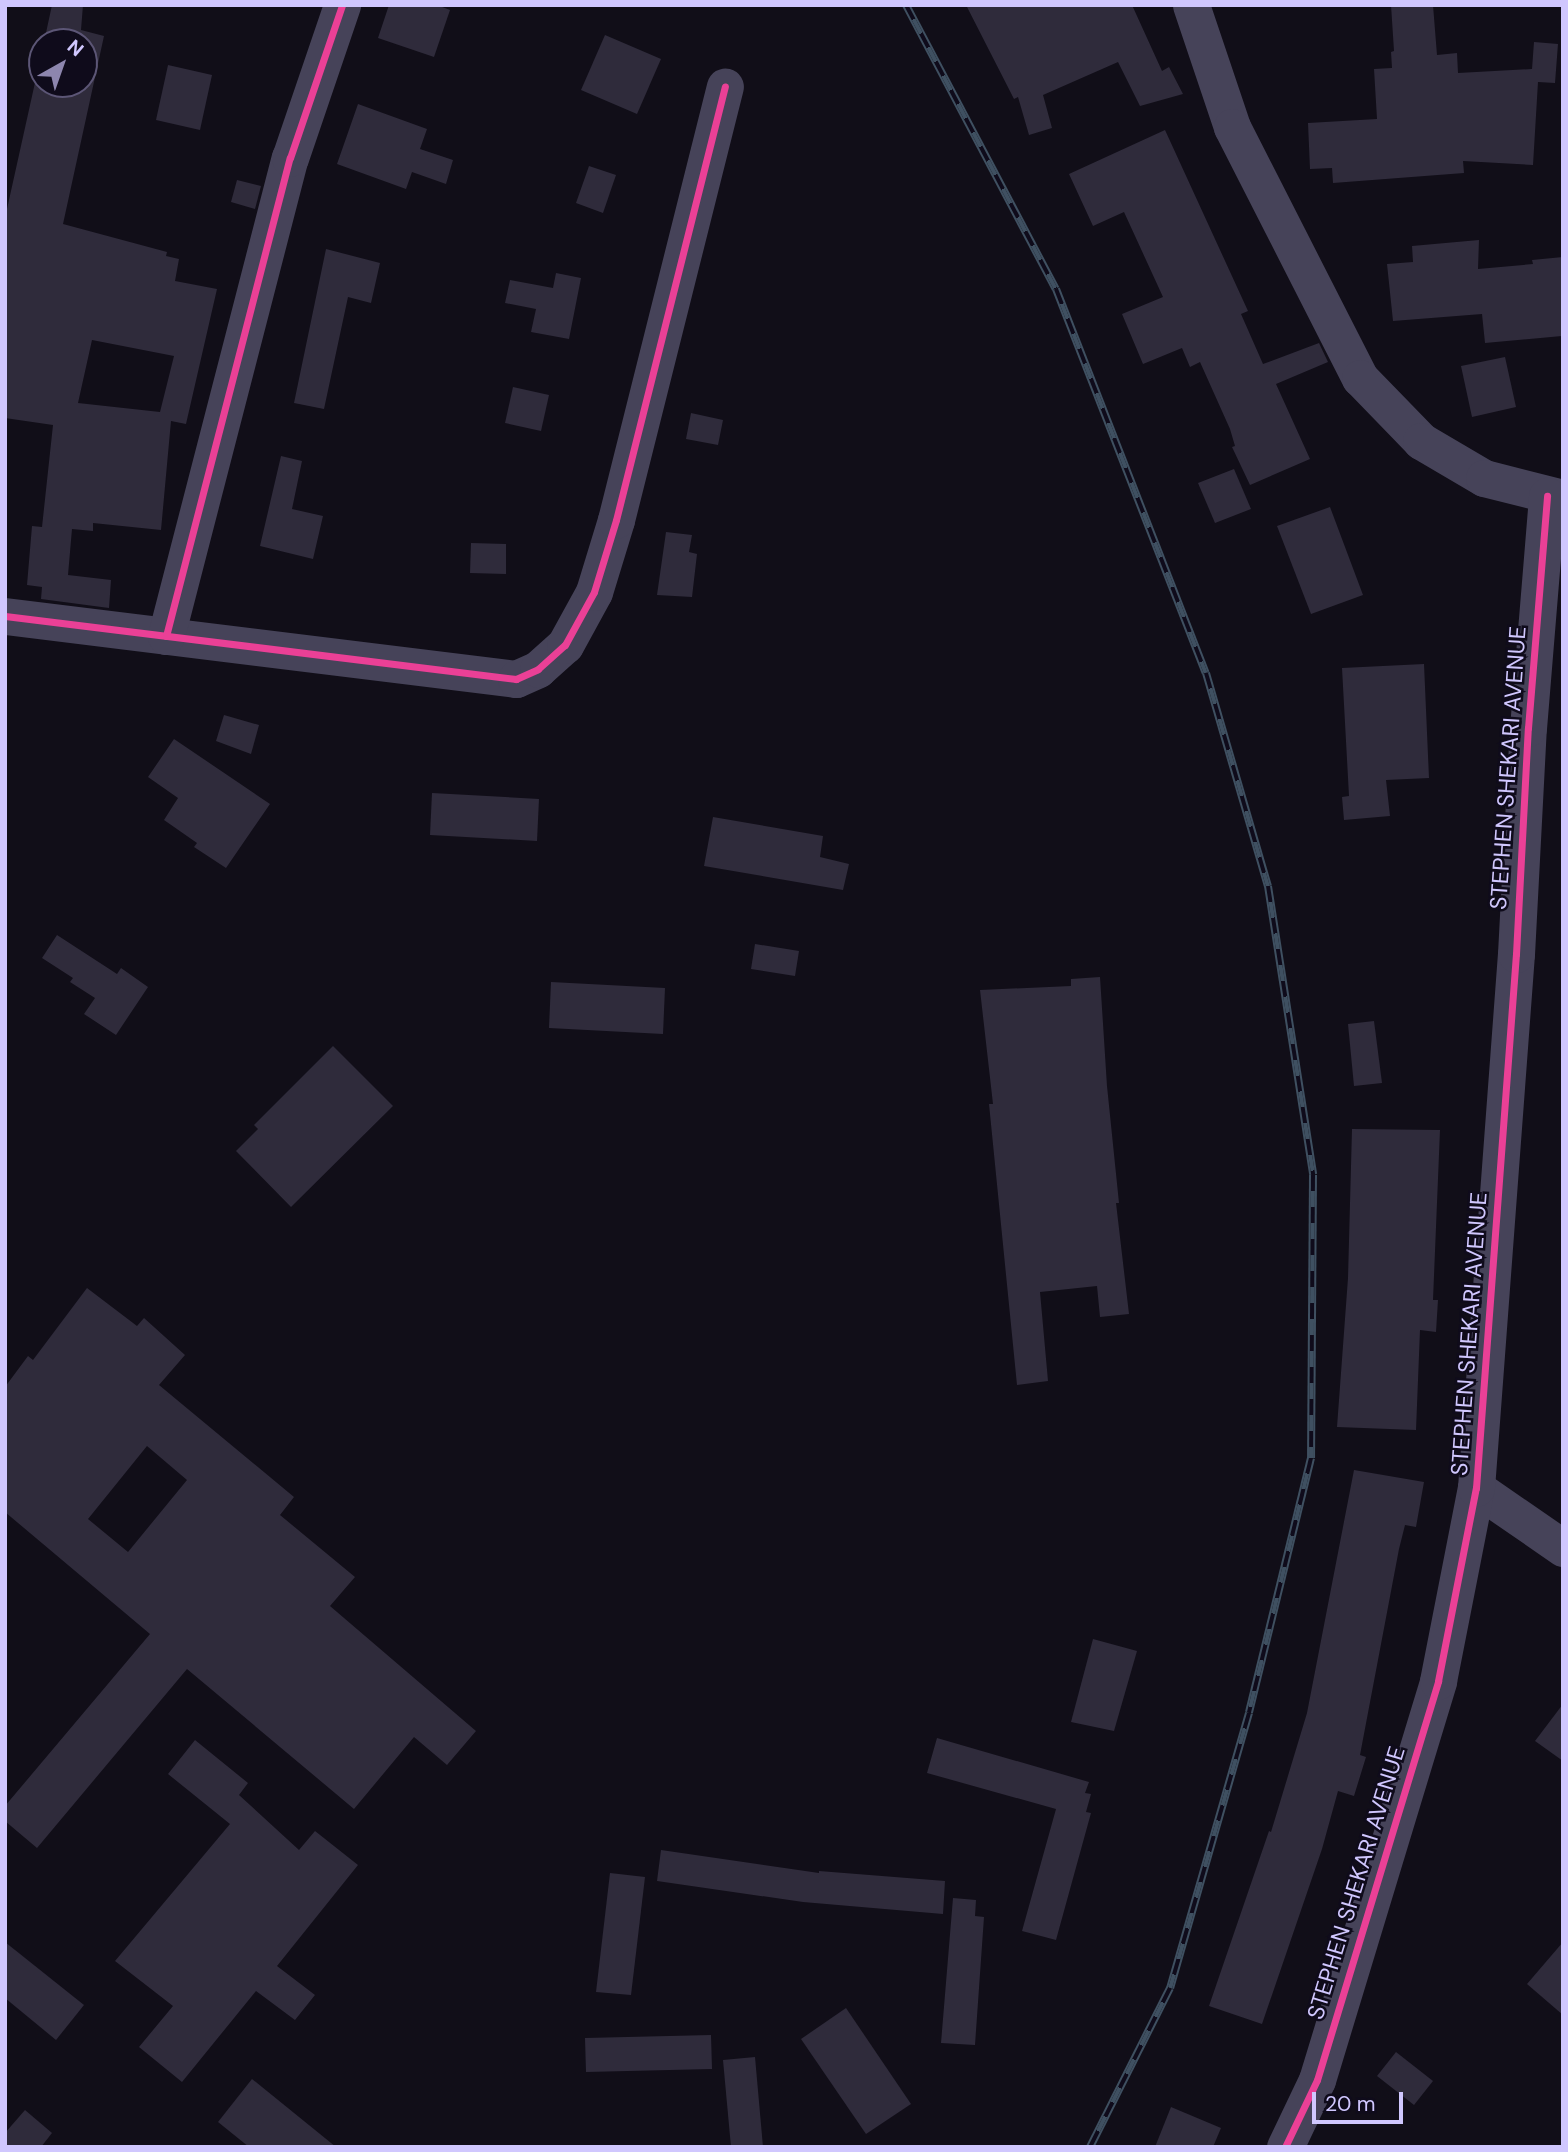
<!DOCTYPE html>
<html>
<head>
<meta charset="utf-8">
<style>
	body { margin:0 }
	#map { position:relative; width:1568px; height:2152px; overflow:hidden; background:#110e18; font-family:"DM Sans",sans-serif }
	div>[style] { position:absolute }
	.building>* { inset:0; background:#2f2b3b }
	.minor>* { height:37px; margin:-18.5px; padding:0 18.5px; transform-origin:18.5px; border-radius:18.5px; background:#464359 }
	.rail>* { height:8px; margin-top:-4px; transform-origin:0; background:repeating-linear-gradient(90deg,#0f0b1b 0 16px,#3f5061 0 32px); box-sizing:border-box; border-block:2px solid #3f5061 }
	.cycleway>* { height:7px; margin:-3.5px; padding:0 3.5px; transform-origin:3.5px; border-radius:3.5px; background:#ea4096 }
	span { translate:-50% -50%; white-space:nowrap; text-align:center; line-height:1.15; -webkit-text-stroke:5px #0f0b1b; paint-order:stroke }
	.street-label { font-size:23px; color:#d0c7fe }
	.frame { position:absolute; inset:0; border:7px solid #d0c7fe; pointer-events:none }
	.north { position:absolute; left:28px; top:28px; width:70px; height:70px; box-sizing:border-box; background:#0f0b1b; border:2px solid #5c5676; border-radius:50%; rotate:40deg; font-size:19px; font-weight:700; line-height:28px; text-align:center; color:#d0c7fe }
	.north::after { content:''; display:block; margin:auto; width:24px; height:32px; background:#8d86ae; clip-path:polygon(50% 0,100% 100%,50% 72%,0 100%) }
	.scale { position:absolute; left:1312px; top:2092px; width:91px; height:32px; box-sizing:border-box; border:4px solid #d0c7fe; border-top:0; padding-left:9px; font-size:21px; line-height:24px; white-space:nowrap; color:#d0c7fe; -webkit-text-stroke:5px #0f0b1b; paint-order:stroke }
</style>
</head>
<body>
<div id="map">
	<div class="building">
		<i style="clip-path:polygon(evenodd,52px 5px,83px 5px,81px 30px,104px 36px,63px 224px,167px 252px,166px 256px,179px 259px,175px 281px,217px 289px,186px 424px,171px 421px,161px 530px,93px 523px,93px 531px,72px 529px,68px 575px,111px 580px,109px 608px,41px 599px,42px 587px,27px 585px,32px 526px,42px 527px,53px 425px,5px 418px,5px 218px,42px 51px,42px 84px,84px 84px,84px 42px,44px 42px,52px 5px,92px 340px,174px 356px,160px 412px,78px 403px,92px 340px)"></i>
		<i style="clip-path:polygon(389px 5px,437px 5px,450px 10px,434px 57px,378px 38px)"></i>
		<i style="clip-path:polygon(966px 5px,1132px 5px,1162px 71px,1169px 67px,1183px 94px,1140px 106px,1118px 62px,1043px 95px,1052px 128px,1029px 135px,1018px 97px,1014px 99px)"></i>
		<i style="clip-path:polygon(1391px 5px,1433px 5px,1437px 55px,1457px 53px,1458px 73px,1532px 69px,1534px 42px,1558px 44px,1555px 83px,1538px 82px,1533px 165px,1463px 161px,1464px 173px,1333px 183px,1332px 168px,1310px 169px,1308px 123px,1377px 119px,1374px 69px,1392px 68px,1391px 52px,1394px 51px)"></i>
		<i style="clip-path:polygon(605px 35px,661px 59px,637px 114px,581px 90px)"></i>
		<i style="clip-path:polygon(168px 65px,212px 75px,200px 130px,156px 120px)"></i>
		<i style="clip-path:polygon(358px 104px,427px 129px,420px 149px,453px 160px,446px 184px,412px 172px,406px 189px,337px 164px)"></i>
		<i style="clip-path:polygon(1165px 130px,1248px 311px,1241px 314px,1263px 364px,1319px 343px,1328px 362px,1276px 384px,1310px 459px,1250px 485px,1232px 447px,1235px 446px,1230px 429px,1200px 362px,1190px 367px,1182px 348px,1143px 364px,1122px 314px,1163px 297px,1124px 212px,1093px 226px,1069px 174px)"></i>
		<i style="clip-path:polygon(589px 166px,616px 175px,603px 213px,576px 203px)"></i>
		<i style="clip-path:polygon(237px 180px,261px 186px,255px 209px,231px 202px)"></i>
		<i style="clip-path:polygon(1479px 240px,1478px 269px,1533px 264px,1532px 260px,1563px 257px,1562px 336px,1485px 343px,1482px 314px,1393px 321px,1387px 264px,1413px 262px,1412px 246px)"></i>
		<i style="clip-path:polygon(326px 249px,380px 263px,371px 303px,348px 297px,324px 409px,294px 403px)"></i>
		<i style="clip-path:polygon(556px 273px,581px 278px,569px 339px,531px 332px,536px 309px,505px 303px,510px 280px,553px 288px)"></i>
		<i style="clip-path:polygon(1505px 357px,1516px 407px,1472px 417px,1461px 366px)"></i>
		<i style="clip-path:polygon(513px 387px,549px 395px,541px 431px,505px 423px)"></i>
		<i style="clip-path:polygon(691px 413px,723px 420px,718px 445px,686px 439px)"></i>
		<i style="clip-path:polygon(281px 456px,302px 461px,292px 509px,323px 516px,313px 559px,260px 546px)"></i>
		<i style="clip-path:polygon(1234px 469px,1251px 509px,1215px 523px,1198px 483px)"></i>
		<i style="clip-path:polygon(1330px 507px,1363px 595px,1311px 614px,1277px 526px)"></i>
		<i style="clip-path:polygon(666px 532px,692px 535px,689px 552px,697px 554px,692px 597px,657px 595px)"></i>
		<i style="clip-path:polygon(471px 543px,506px 544px,506px 574px,470px 573px)"></i>
		<i style="clip-path:polygon(1424px 664px,1429px 778px,1386px 780px,1390px 816px,1344px 820px,1342px 797px,1349px 796px,1342px 668px)"></i>
		<i style="clip-path:polygon(224px 715px,259px 725px,251px 754px,216px 741px)"></i>
		<i style="clip-path:polygon(174px 739px,270px 804px,226px 868px,194px 847px,197px 843px,164px 820px,178px 798px,148px 777px)"></i>
		<i style="clip-path:polygon(432px 793px,539px 799px,537px 841px,430px 835px)"></i>
		<i style="clip-path:polygon(713px 817px,823px 836px,820px 857px,849px 864px,843px 890px,704px 866px)"></i>
		<i style="clip-path:polygon(57px 935px,117px 974px,121px 968px,148px 987px,116px 1035px,84px 1014px,95px 998px,70px 982px,73px 978px,42px 958px)"></i>
		<i style="clip-path:polygon(755px 944px,799px 951px,795px 976px,751px 969px)"></i>
		<i style="clip-path:polygon(1100px 977px,1107px 1086px,1119px 1203px,1116px 1203px,1129px 1314px,1100px 1317px,1097px 1286px,1040px 1292px,1048px 1381px,1017px 1385px,989px 1104px,993px 1104px,980px 990px,1071px 986px,1071px 979px)"></i>
		<i style="clip-path:polygon(551px 982px,665px 988px,663px 1034px,549px 1028px)"></i>
		<i style="clip-path:polygon(1374px 1021px,1382px 1083px,1354px 1086px,1348px 1024px)"></i>
		<i style="clip-path:polygon(333px 1046px,393px 1106px,291px 1207px,236px 1151px,258px 1129px,254px 1125px)"></i>
		<i style="clip-path:polygon(1352px 1129px,1440px 1130px,1433px 1300px,1438px 1300px,1436px 1332px,1420px 1330px,1416px 1430px,1337px 1427px,1348px 1278px)"></i>
		<i style="clip-path:polygon(evenodd,87px 1288px,137px 1326px,144px 1318px,185px 1355px,159px 1385px,294px 1497px,280px 1515px,355px 1577px,330px 1606px,476px 1731px,447px 1765px,414px 1737px,354px 1809px,187px 1669px,37px 1848px,5px 1821px,5px 1806px,150px 1634px,5px 1512px,5px 1387px,28px 1356px,33px 1360px,87px 1288px,147px 1446px,187px 1480px,128px 1552px,88px 1519px,147px 1446px)"></i>
		<i style="clip-path:polygon(1354px 1470px,1424px 1482px,1416px 1527px,1405px 1525px,1399px 1549px,1360px 1755px,1366px 1757px,1354px 1796px,1338px 1791px,1322px 1849px,1262px 2024px,1209px 2006px,1269px 1831px,1271px 1832px,1307px 1713px)"></i>
		<i style="clip-path:polygon(1093px 1639px,1137px 1651px,1114px 1731px,1071px 1722px)"></i>
		<i style="clip-path:polygon(1563px 1704px,1563px 1761px,1535px 1741px)"></i>
		<i style="clip-path:polygon(937px 1738px,1089px 1782px,1085px 1793px,1091px 1794px,1086px 1812px,1091px 1813px,1056px 1940px,1022px 1931px,1056px 1809px,927px 1773px)"></i>
		<i style="clip-path:polygon(195px 1740px,248px 1783px,239px 1795px,299px 1850px,315px 1831px,358px 1865px,277px 1966px,315px 1995px,295px 2020px,256px 1991px,182px 2082px,139px 2047px,173px 2006px,115px 1961px,230px 1824px,168px 1774px)"></i>
		<i style="clip-path:polygon(661px 1850px,819px 1873px,819px 1871px,945px 1881px,943px 1914px,803px 1902px,657px 1881px)"></i>
		<i style="clip-path:polygon(610px 1873px,645px 1877px,631px 1995px,596px 1992px)"></i>
		<i style="clip-path:polygon(953px 1898px,976px 1900px,975px 1916px,984px 1917px,975px 2045px,941px 2043px)"></i>
		<i style="clip-path:polygon(5px 1942px,84px 2005px,56px 2040px,5px 1998px)"></i>
		<i style="clip-path:polygon(1563px 1942px,1563px 2015px,1527px 1984px)"></i>
		<i style="clip-path:polygon(846px 2008px,911px 2104px,866px 2134px,801px 2039px)"></i>
		<i style="clip-path:polygon(711px 2035px,712px 2069px,586px 2072px,585px 2038px)"></i>
		<i style="clip-path:polygon(1396px 2052px,1433px 2081px,1414px 2105px,1377px 2076px)"></i>
		<i style="clip-path:polygon(755px 2057px,763px 2147px,731px 2147px,723px 2060px)"></i>
		<i style="clip-path:polygon(252px 2079px,336px 2147px,249px 2147px,218px 2122px)"></i>
		<i style="clip-path:polygon(1171px 2107px,1221px 2128px,1213px 2147px,1155px 2147px)"></i>
		<i style="clip-path:polygon(25px 2110px,52px 2133px,41px 2147px,5px 2147px,5px 2133px)"></i>
	</div>
	<div class="minor">
		<i style="left:1191px;top:5px;width:129px;rotate:71.4deg"></i>
		<i style="left:1232px;top:127px;width:282px;rotate:63deg"></i>
		<i style="left:1360px;top:378px;width:88px;rotate:45.9deg"></i>
		<i style="left:1421px;top:441px;width:73px;rotate:30.4deg"></i>
		<i style="left:1484px;top:478px;width:81px;rotate:14.2deg"></i>
		<i style="left:5px;top:616px;width:515px;rotate:7.03deg"></i>
		<i style="left:516px;top:679px;width:24px;rotate:-24deg"></i>
		<i style="left:538px;top:669px;width:36px;rotate:-42deg"></i>
		<i style="left:565px;top:645px;width:60px;rotate:-61.3deg"></i>
		<i style="left:594px;top:592px;width:75px;rotate:-73deg"></i>
		<i style="left:616px;top:520px;width:447px;rotate:-75.9deg"></i>
		<i style="left:166px;top:636px;width:494px;rotate:-75.5deg"></i>
		<i style="left:290px;top:158px;width:162px;rotate:-71.2deg"></i>
		<i style="left:1476px;top:1488px;width:106px;rotate:34.6deg"></i>
		<i style="left:1285px;top:2147px;width:74px;rotate:-64.5deg"></i>
		<i style="left:1317px;top:2080px;width:417px;rotate:-73.1deg"></i>
		<i style="left:1438px;top:1681px;width:197px;rotate:-78.9deg"></i>
		<i style="left:1476px;top:1488px;width:535px;rotate:-85.72deg"></i>
		<i style="left:1516px;top:954px;width:226px;rotate:-87deg"></i>
		<i style="left:1528px;top:728px;width:233px;rotate:-85.3deg"></i>
	</div>
	<div class="rail">
		<i style="left:906px;top:5px;width:321px;rotate:62.2deg"></i>
		<i style="left:1056px;top:289px;width:412px;rotate:68.7deg"></i>
		<i style="left:1206px;top:673px;width:222px;rotate:73.8deg"></i>
		<i style="left:1268px;top:886px;width:292px;rotate:81.1deg"></i>
		<i style="left:1313px;top:1175px;width:283px;rotate:90.4deg"></i>
		<i style="left:1311px;top:1458px;width:262px;rotate:103.7deg"></i>
		<i style="left:1249px;top:1713px;width:286px;rotate:106deg"></i>
		<i style="left:1170px;top:1988px;width:178px;rotate:116.7deg"></i>
	</div>
	<div class="cycleway">
		<i style="left:5px;top:616px;width:515px;rotate:7.03deg"></i>
		<i style="left:516px;top:679px;width:24px;rotate:-24deg"></i>
		<i style="left:538px;top:669px;width:36px;rotate:-42deg"></i>
		<i style="left:565px;top:645px;width:60px;rotate:-61.3deg"></i>
		<i style="left:594px;top:592px;width:75px;rotate:-73deg"></i>
		<i style="left:616px;top:520px;width:447px;rotate:-75.9deg"></i>
		<i style="left:166px;top:636px;width:494px;rotate:-75.5deg"></i>
		<i style="left:290px;top:158px;width:162px;rotate:-71.2deg"></i>
		<i style="left:1285px;top:2147px;width:74px;rotate:-64.5deg"></i>
		<i style="left:1317px;top:2080px;width:417px;rotate:-73.1deg"></i>
		<i style="left:1438px;top:1681px;width:197px;rotate:-78.9deg"></i>
		<i style="left:1476px;top:1488px;width:535px;rotate:-85.72deg"></i>
		<i style="left:1516px;top:954px;width:226px;rotate:-87deg"></i>
		<i style="left:1528px;top:728px;width:233px;rotate:-85.3deg"></i>
	</div>
	<div class="street-label">
		<span style="left:1508px;top:768px;rotate:-86deg">STEPHEN SHEKARI AVENUE</span>
		<span style="left:1469px;top:1334px;rotate:-86deg">STEPHEN SHEKARI AVENUE</span>
		<span style="left:1356px;top:1883px;rotate:-73deg">STEPHEN SHEKARI AVENUE</span>
	</div>
	<div class="frame"></div>
	<div class="north">N</div>
	<div class="scale">20 m</div>
</div>
</body>
</html>
